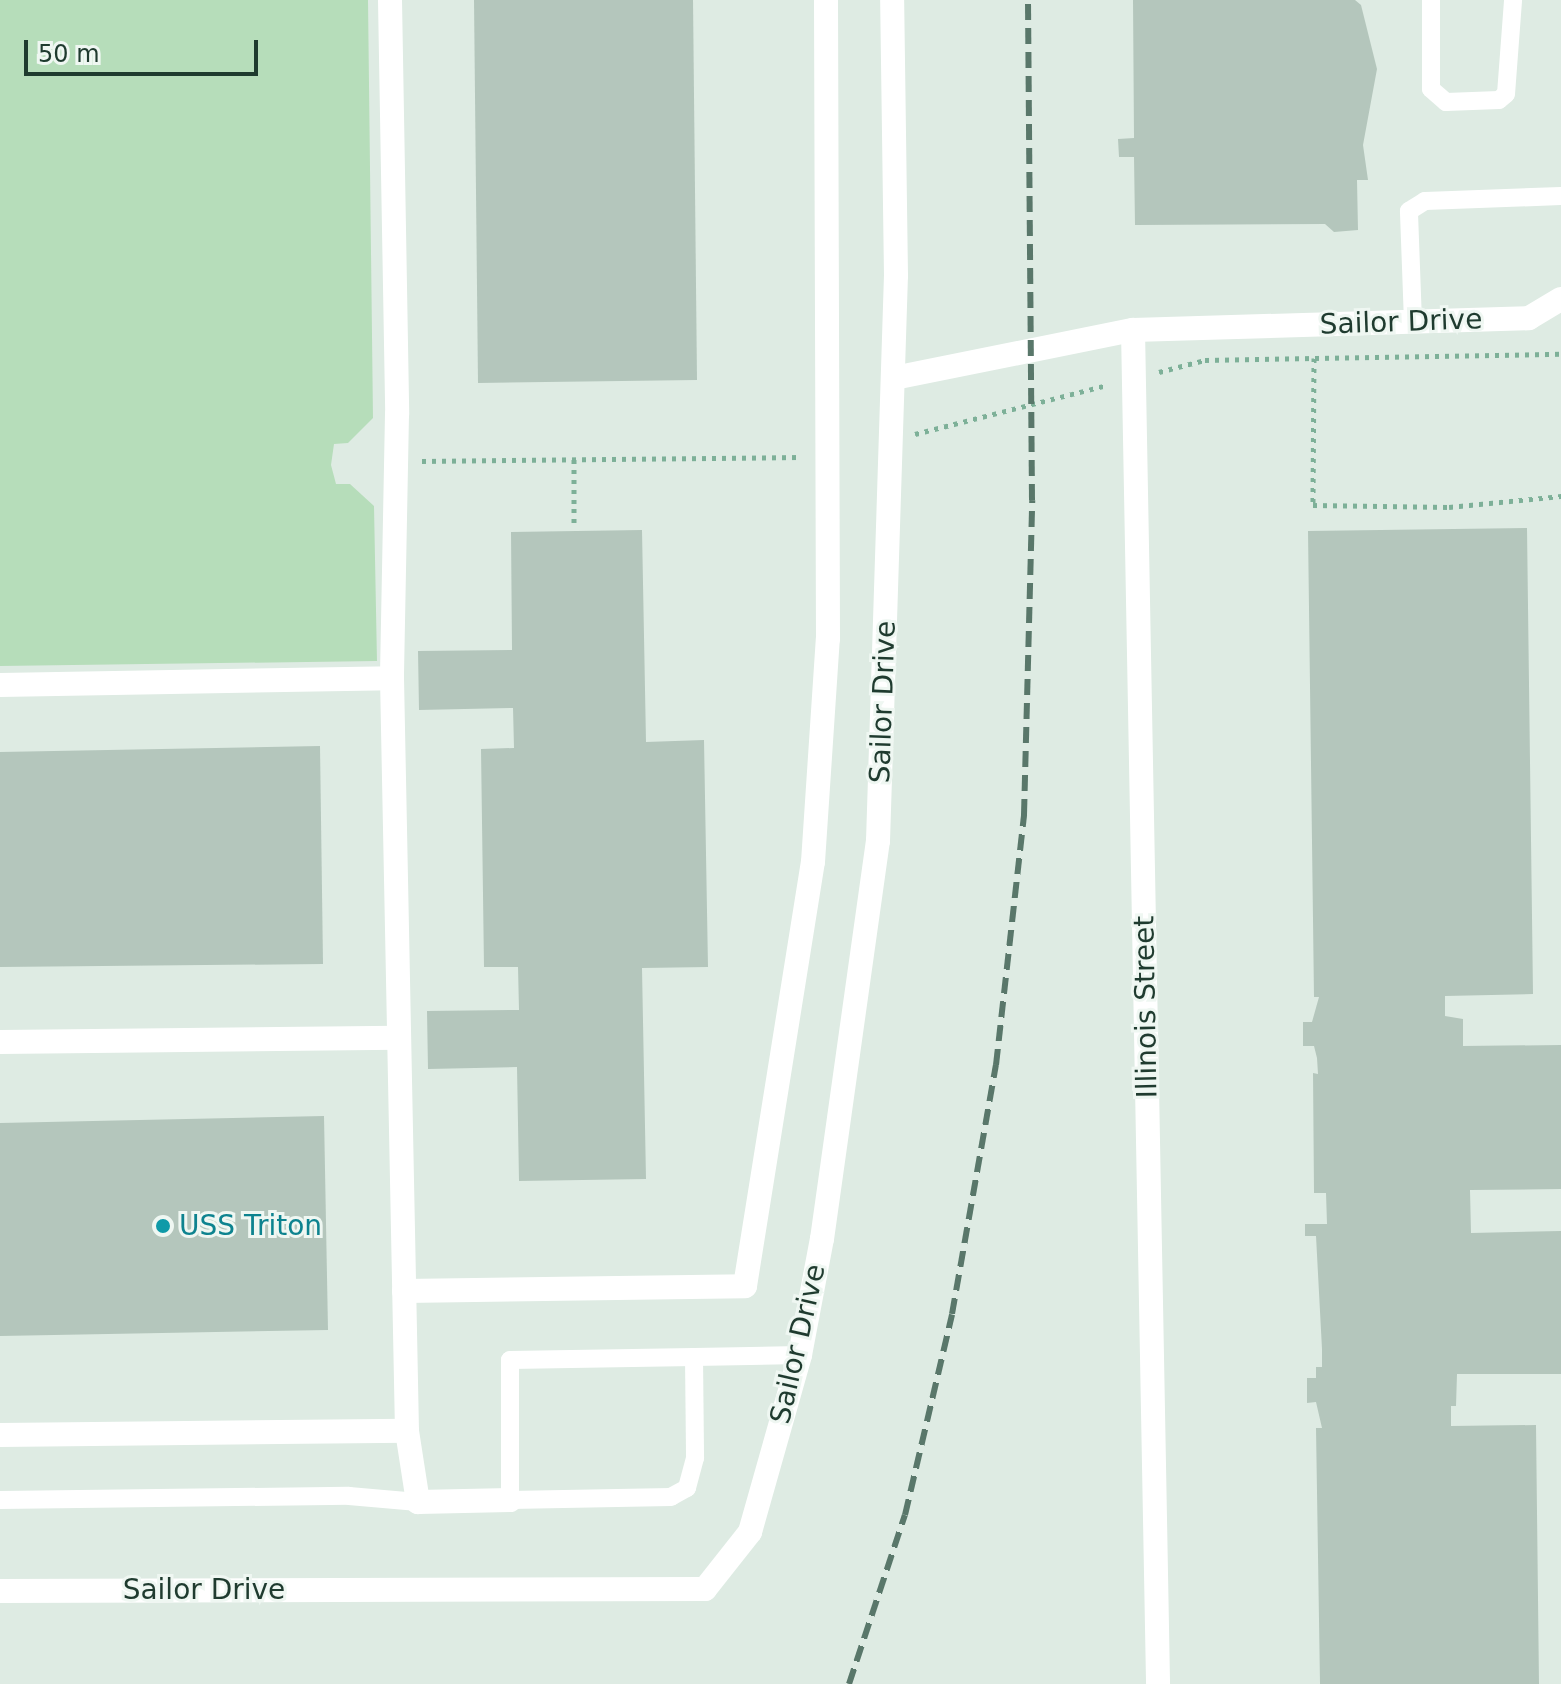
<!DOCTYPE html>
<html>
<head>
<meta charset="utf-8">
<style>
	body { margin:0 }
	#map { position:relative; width:1561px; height:1684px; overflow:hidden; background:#deebe3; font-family:"DejaVu Sans",sans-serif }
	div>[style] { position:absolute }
	.green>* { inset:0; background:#b6ddba }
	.building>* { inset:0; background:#b4c6bc }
	.path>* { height:5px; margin-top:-2.5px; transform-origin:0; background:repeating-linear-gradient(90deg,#7db098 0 4px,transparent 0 10px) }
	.service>* { height:18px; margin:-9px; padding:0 9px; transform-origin:9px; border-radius:9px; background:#fff }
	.pedestrian>* { height:24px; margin:-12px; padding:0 12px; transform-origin:12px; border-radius:12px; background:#fff }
	.minor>* { height:24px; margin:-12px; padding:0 12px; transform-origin:12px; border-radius:12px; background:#fff }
	.rail>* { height:6px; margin-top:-3px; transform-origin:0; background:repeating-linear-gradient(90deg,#59776a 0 16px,transparent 0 24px) }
	.dots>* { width:22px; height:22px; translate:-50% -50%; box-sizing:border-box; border:4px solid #eff7f2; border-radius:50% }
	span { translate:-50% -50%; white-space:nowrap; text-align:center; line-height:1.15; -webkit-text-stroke:6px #eff7f2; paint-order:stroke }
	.street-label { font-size:28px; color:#1f3b2f }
	.culture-label { font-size:28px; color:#0d838f }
	.left { translate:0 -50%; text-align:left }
	.scale { position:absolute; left:24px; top:40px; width:234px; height:36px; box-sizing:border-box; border:4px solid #1f3b2f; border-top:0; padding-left:10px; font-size:24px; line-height:28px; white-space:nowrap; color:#1f3b2f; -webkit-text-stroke:6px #eff7f2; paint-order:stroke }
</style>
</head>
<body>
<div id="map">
	<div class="green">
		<i style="clip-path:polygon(0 0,368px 0,373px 418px,348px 443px,334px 444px,331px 465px,336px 484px,350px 484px,374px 506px,377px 661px,0 666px)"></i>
	</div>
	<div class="building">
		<i style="clip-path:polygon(474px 0,693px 0,697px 380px,478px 383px)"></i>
		<i style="clip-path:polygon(1133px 0,1355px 0,1361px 5px,1377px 69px,1363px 145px,1368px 180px,1357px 180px,1358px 230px,1334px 232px,1325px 224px,1135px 225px,1134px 157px,1119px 157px,1118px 139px,1134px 138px)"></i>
		<i style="clip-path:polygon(1527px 528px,1533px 994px,1445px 996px,1445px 1016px,1463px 1019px,1463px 1046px,1561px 1045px,1561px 1189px,1470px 1190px,1471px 1233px,1561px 1231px,1561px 1374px,1457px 1374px,1456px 1406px,1451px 1406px,1451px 1426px,1536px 1425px,1539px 1684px,1320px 1684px,1316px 1428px,1322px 1428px,1316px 1402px,1307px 1403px,1307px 1378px,1316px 1378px,1316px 1367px,1322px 1367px,1322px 1349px,1316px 1236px,1305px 1236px,1305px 1224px,1327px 1224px,1326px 1193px,1314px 1193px,1313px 1073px,1318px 1074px,1317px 1058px,1314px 1046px,1303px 1046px,1303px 1022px,1312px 1022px,1319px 997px,1314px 997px,1308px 531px)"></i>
		<i style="clip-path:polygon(642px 530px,646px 742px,704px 740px,708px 967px,642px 968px,646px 1179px,519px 1181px,517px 1067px,428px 1069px,427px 1011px,519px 1010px,518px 967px,484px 967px,481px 749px,514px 748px,513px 708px,419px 710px,418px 651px,512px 650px,511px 532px)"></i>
		<i style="clip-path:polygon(320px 746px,323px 964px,0 967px,0 752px)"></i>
		<i style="clip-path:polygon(324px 1116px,328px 1330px,0 1336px,0 1123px)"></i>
	</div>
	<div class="path">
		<i style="left:1314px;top:358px;width:147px;rotate:90.4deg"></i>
		<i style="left:1313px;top:505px;width:136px;rotate:0.8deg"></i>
		<i style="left:1449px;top:507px;width:113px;rotate:-5.6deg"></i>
		<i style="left:1159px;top:372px;width:48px;rotate:-14.6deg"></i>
		<i style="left:1205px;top:360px;width:356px;rotate:-1deg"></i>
		<i style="left:915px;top:434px;width:198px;rotate:-14.3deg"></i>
		<i style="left:574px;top:459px;width:68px;rotate:90deg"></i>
		<i style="left:422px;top:461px;width:378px;rotate:-0.6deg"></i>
	</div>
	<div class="service">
		<i style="left:1431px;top:0;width:89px;rotate:90deg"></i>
		<i style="left:1431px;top:89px;width:20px;rotate:41deg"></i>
		<i style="left:1446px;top:102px;width:53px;rotate:-2.2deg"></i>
		<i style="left:1499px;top:100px;width:9px;rotate:-41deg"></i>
		<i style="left:1506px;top:94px;width:94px;rotate:-85.7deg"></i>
		<i style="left:1413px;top:322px;width:111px;rotate:-92.1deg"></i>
		<i style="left:1409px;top:211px;width:19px;rotate:-32deg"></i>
		<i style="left:1425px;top:201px;width:136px;rotate:-2.1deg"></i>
		<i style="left:694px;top:1357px;width:101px;rotate:89.4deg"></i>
		<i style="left:695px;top:1458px;width:31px;rotate:105deg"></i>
		<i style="left:687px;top:1488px;width:18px;rotate:151deg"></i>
		<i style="left:671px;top:1497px;width:161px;rotate:178.9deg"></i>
		<i style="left:510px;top:1500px;width:140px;rotate:-90deg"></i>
		<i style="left:510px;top:1360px;width:184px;rotate:-0.9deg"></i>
		<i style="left:694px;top:1357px;width:106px;rotate:-1.1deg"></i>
		<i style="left:0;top:1500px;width:349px;rotate:-0.7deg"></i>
		<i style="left:349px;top:1496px;width:69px;rotate:5deg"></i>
	</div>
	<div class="pedestrian">
		<i style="left:390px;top:0;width:414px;rotate:89deg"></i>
		<i style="left:397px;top:414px;width:264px;rotate:91.1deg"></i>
		<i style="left:392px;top:678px;width:753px;rotate:88.86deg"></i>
		<i style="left:407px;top:1431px;width:72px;rotate:81.2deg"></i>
		<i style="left:418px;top:1502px;width:92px;rotate:-1.2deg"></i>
		<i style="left:0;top:685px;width:392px;rotate:-1deg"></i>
		<i style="left:0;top:1042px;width:398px;rotate:-0.6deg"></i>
		<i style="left:404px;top:1291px;width:341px;rotate:-0.8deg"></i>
		<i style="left:745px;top:1286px;width:429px;rotate:-80.9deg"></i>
		<i style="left:813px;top:862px;width:224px;rotate:-86.2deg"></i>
		<i style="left:828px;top:639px;width:639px;rotate:-90.18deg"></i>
		<i style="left:0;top:1435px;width:407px;rotate:-0.6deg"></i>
	</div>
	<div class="minor">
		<i style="left:1133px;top:330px;width:1354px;rotate:88.94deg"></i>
		<i style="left:894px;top:378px;width:244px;rotate:-11.4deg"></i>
		<i style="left:1133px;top:330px;width:396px;rotate:-1.7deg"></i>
		<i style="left:1529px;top:318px;width:37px;rotate:-31deg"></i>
		<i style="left:0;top:1591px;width:705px;rotate:-0.16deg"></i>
		<i style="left:705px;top:1589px;width:73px;rotate:-51.7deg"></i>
		<i style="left:750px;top:1532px;width:184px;rotate:-74.2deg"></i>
		<i style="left:800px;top:1355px;width:118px;rotate:-79.3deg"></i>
		<i style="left:822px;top:1239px;width:402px;rotate:-82deg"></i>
		<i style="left:878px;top:841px;width:565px;rotate:-88.18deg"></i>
		<i style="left:896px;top:276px;width:276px;rotate:-90.8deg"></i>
	</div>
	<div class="rail">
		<i style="left:849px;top:1684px;width:178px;rotate:-71.7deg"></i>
		<i style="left:905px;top:1515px;width:206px;rotate:-76.8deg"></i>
		<i style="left:952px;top:1314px;width:253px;rotate:-80deg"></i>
		<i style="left:996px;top:1065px;width:252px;rotate:-83.6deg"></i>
		<i style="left:1024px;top:815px;width:315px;rotate:-88.5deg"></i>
		<i style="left:1032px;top:500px;width:500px;rotate:-90.46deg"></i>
	</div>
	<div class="dots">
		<i style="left:163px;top:1226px;background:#0f9aa8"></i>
	</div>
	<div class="street-label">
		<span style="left:1401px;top:322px;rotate:-2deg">Sailor Drive</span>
		<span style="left:883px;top:702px;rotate:-88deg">Sailor Drive</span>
		<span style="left:1146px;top:1007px;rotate:-91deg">Illinois Street</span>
		<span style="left:798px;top:1344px;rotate:-77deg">Sailor Drive</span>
		<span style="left:204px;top:1590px">Sailor Drive</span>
	</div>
	<div class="culture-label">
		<span class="left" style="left:179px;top:1226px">USS Triton</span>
	</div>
	<div class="scale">50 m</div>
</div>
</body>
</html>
